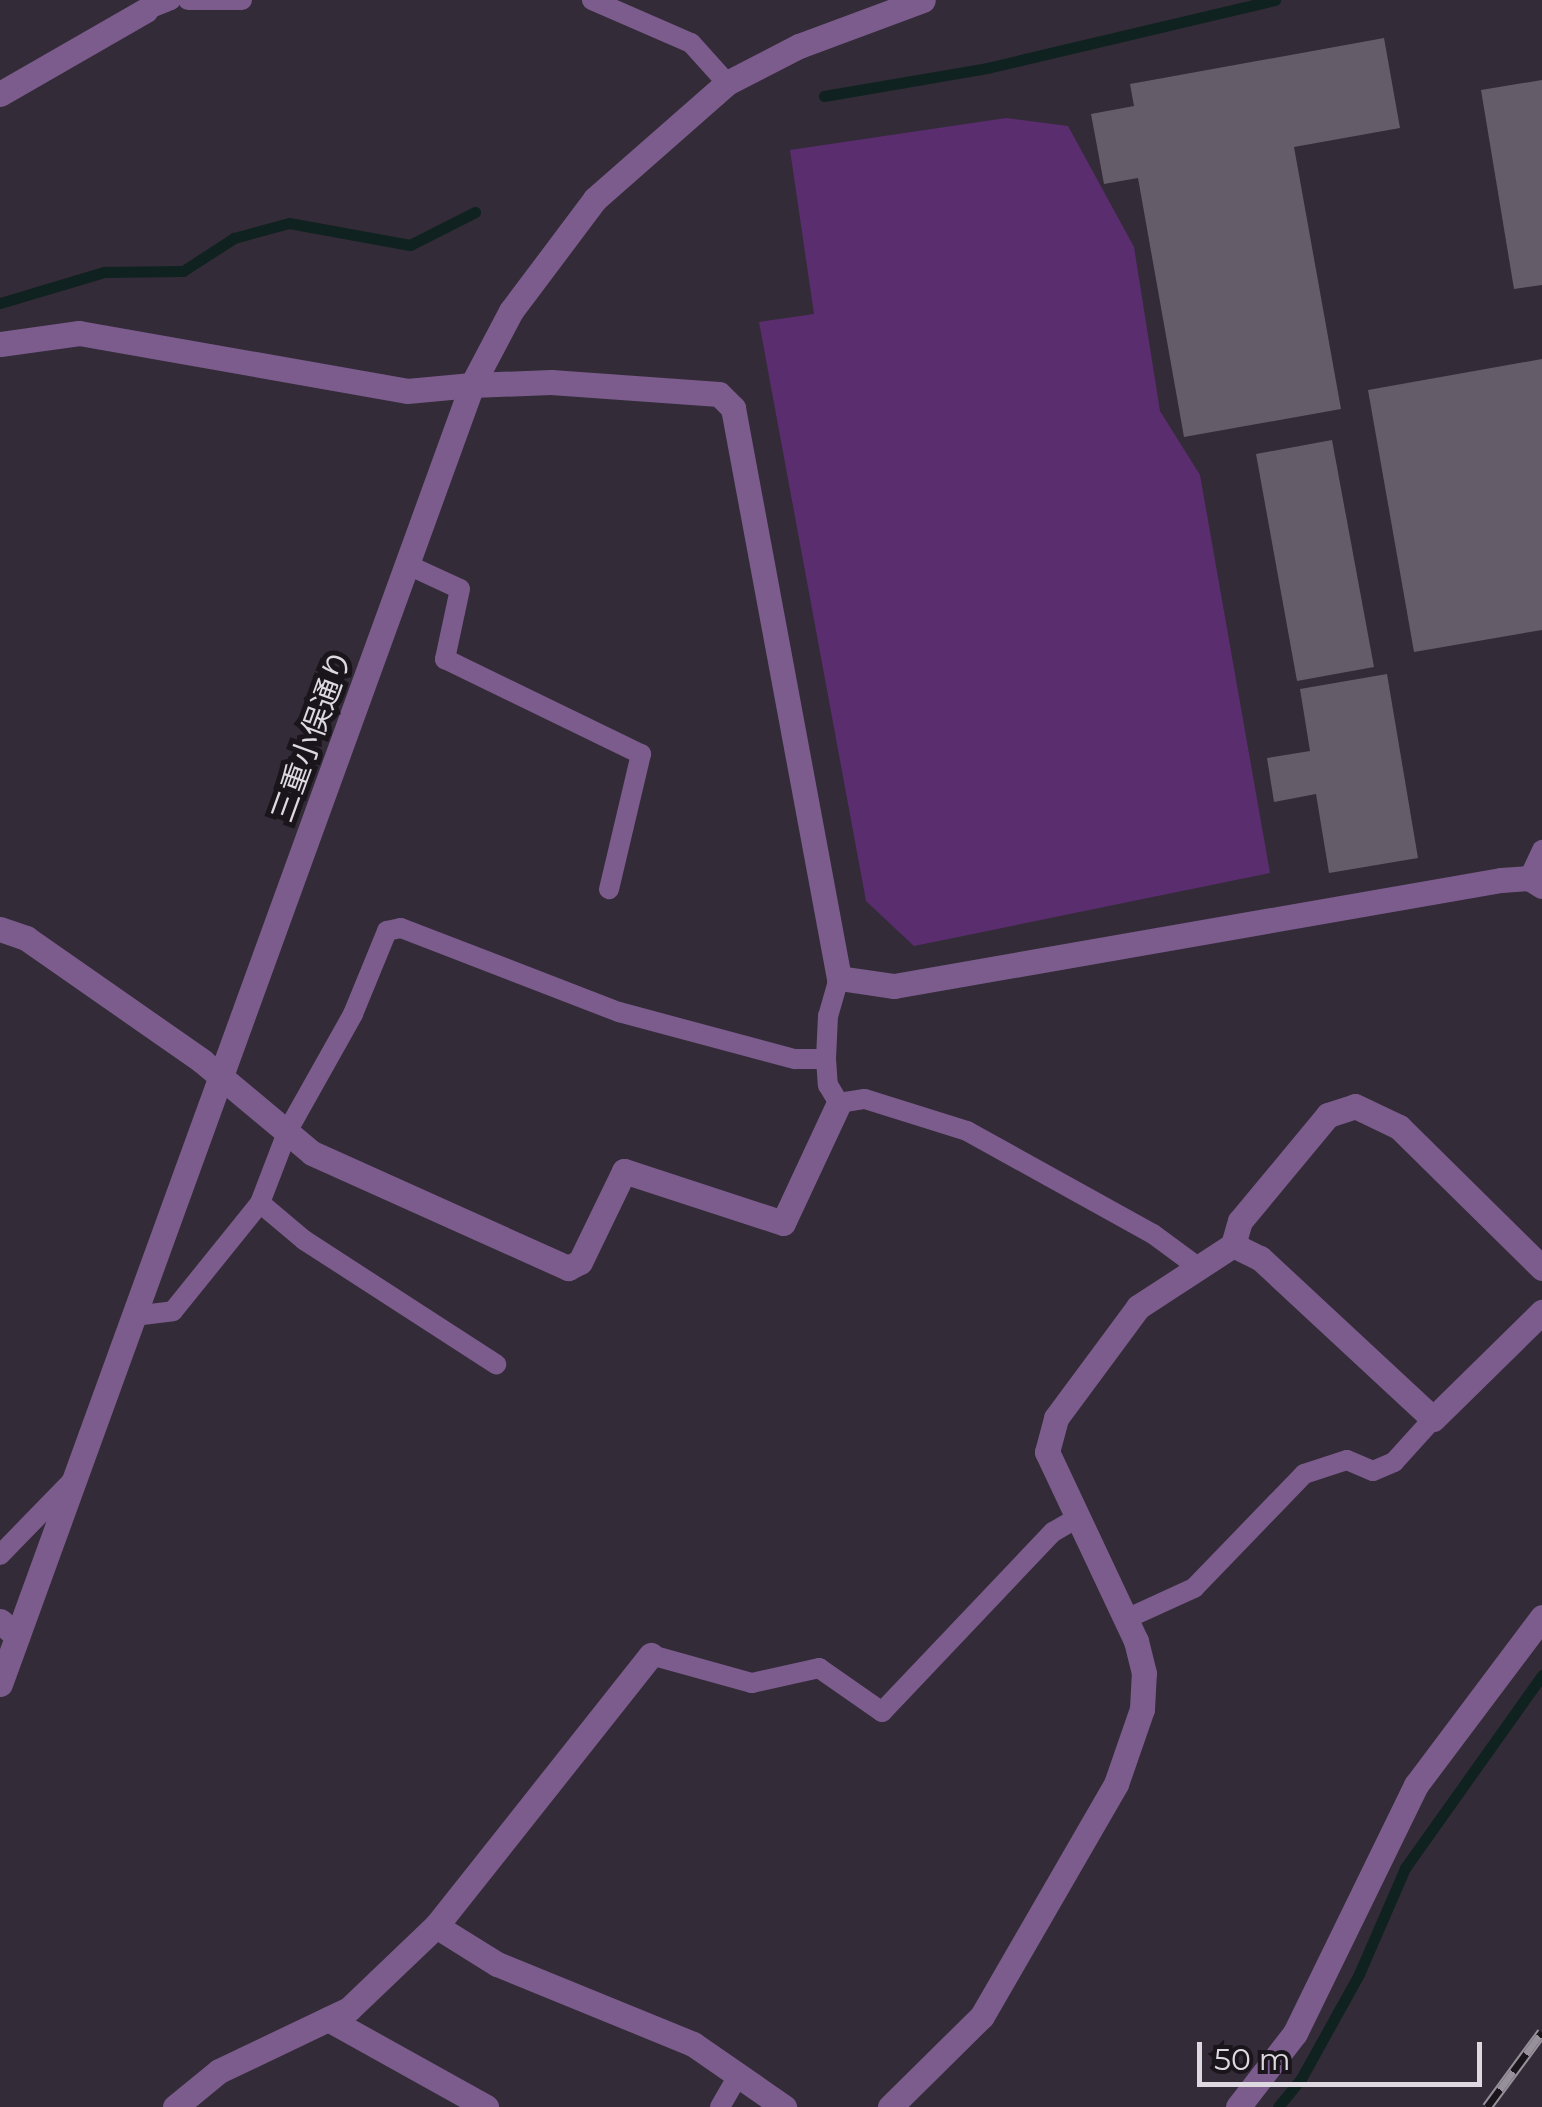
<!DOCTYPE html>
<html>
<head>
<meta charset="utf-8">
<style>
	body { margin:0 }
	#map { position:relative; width:1542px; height:2107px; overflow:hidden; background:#332b38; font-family:Montserrat,"Noto Sans JP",sans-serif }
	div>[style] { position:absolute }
	.green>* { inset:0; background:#5a2d6f }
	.stream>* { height:11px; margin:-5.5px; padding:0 5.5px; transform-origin:5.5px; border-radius:5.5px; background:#0f221f }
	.building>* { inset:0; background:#655c6a }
	.service>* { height:20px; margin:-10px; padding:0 10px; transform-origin:10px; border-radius:10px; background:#7c5c8d }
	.minor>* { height:25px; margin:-12.5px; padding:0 12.5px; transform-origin:12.5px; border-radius:12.5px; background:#7c5c8d }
	.tertiary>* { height:25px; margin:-12.5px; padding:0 12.5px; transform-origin:12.5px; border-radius:12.5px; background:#7c5c8d }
	.rail>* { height:11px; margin-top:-5.5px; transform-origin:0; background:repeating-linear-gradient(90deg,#19151b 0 22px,#96909a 0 44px); box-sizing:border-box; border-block:2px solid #96909a }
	span { translate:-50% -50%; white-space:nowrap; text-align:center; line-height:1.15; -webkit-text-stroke:10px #19151b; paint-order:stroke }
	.street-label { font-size:30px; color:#ded9e1 }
	.scale { position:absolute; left:1197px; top:2042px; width:285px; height:45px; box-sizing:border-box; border:5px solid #ded9e1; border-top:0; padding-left:12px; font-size:30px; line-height:35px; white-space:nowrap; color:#ded9e1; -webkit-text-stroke:8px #19151b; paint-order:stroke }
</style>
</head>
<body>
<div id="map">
	<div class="green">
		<i style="clip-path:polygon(1006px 118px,1068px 126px,1134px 247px,1160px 411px,1200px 475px,1270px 873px,914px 946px,866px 901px,759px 322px,814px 314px,790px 150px)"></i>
	</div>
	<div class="stream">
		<i style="left:824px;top:96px;width:165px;rotate:-9.7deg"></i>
		<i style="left:987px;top:68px;width:296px;rotate:-13.3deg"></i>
		<i style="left:0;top:303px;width:109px;rotate:-16.6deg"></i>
		<i style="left:104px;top:272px;width:79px;rotate:-0.7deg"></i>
		<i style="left:183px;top:271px;width:61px;rotate:-32.9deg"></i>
		<i style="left:234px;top:238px;width:57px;rotate:-15.3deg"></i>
		<i style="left:289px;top:223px;width:123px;rotate:10.3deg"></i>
		<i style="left:410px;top:245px;width:73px;rotate:-26.9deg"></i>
		<i style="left:1278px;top:2107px;width:38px;rotate:-51deg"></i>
		<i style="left:1302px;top:2077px;width:118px;rotate:-61deg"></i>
		<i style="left:1359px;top:1974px;width:116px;rotate:-66.5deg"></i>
		<i style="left:1405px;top:1868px;width:237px;rotate:-54.6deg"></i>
	</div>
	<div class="building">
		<i style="clip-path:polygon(1384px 38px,1400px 128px,1294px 147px,1341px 409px,1184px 437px,1138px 178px,1104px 184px,1091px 114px,1134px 106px,1130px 84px)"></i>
		<i style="clip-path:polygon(1542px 80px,1542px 285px,1514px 289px,1481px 90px)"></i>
		<i style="clip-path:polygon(1542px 359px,1542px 630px,1414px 652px,1368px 390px)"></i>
		<i style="clip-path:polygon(1332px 440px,1374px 667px,1297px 681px,1256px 454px)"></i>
		<i style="clip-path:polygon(1387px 674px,1418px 858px,1329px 873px,1316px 794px,1274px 802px,1267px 758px,1310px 751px,1300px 689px)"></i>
	</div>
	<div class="service">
		<i style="left:188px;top:0;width:54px"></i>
		<i style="left:592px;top:0;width:108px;rotate:23.5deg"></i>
		<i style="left:691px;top:43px;width:54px;rotate:48deg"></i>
		<i style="left:146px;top:10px;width:27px;rotate:-22deg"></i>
		<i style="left:408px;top:565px;width:57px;rotate:24.8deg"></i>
		<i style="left:460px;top:589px;width:72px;rotate:102.1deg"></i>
		<i style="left:445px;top:659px;width:218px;rotate:25.9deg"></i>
		<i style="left:641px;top:754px;width:139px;rotate:103.3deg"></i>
		<i style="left:1529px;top:878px;width:31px;rotate:-65deg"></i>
		<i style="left:839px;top:978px;width:40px;rotate:106deg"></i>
		<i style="left:828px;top:1016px;width:43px;rotate:92.7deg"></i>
		<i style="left:826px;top:1059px;width:26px;rotate:86deg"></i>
		<i style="left:828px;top:1085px;width:21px;rotate:59deg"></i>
		<i style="left:839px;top:1103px;width:26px;rotate:-9deg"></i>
		<i style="left:865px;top:1099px;width:107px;rotate:17.4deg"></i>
		<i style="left:967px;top:1131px;width:213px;rotate:29deg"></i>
		<i style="left:1153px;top:1234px;width:52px;rotate:36.4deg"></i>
		<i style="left:260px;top:1203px;width:57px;rotate:40.1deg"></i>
		<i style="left:304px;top:1240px;width:229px;rotate:32.9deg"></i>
		<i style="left:134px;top:1316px;width:39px;rotate:-7deg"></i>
		<i style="left:173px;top:1311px;width:139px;rotate:-51.1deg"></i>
		<i style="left:260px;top:1203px;width:78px;rotate:-69deg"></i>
		<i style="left:288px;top:1130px;width:133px;rotate:-60.7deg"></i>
		<i style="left:353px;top:1014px;width:90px;rotate:-67.7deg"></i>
		<i style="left:387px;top:931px;width:14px;rotate:-12deg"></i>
		<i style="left:401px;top:928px;width:234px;rotate:21.1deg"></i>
		<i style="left:619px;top:1012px;width:182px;rotate:15deg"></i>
		<i style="left:795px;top:1059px;width:31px"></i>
		<i style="left:0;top:1555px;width:102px;rotate:-45.8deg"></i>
		<i style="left:1126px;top:1619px;width:75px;rotate:-24.5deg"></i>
		<i style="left:1194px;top:1588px;width:158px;rotate:-46deg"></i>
		<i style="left:1304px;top:1474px;width:45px;rotate:-18deg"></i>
		<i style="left:1347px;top:1460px;width:28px;rotate:23deg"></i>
		<i style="left:1373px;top:1471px;width:23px;rotate:-23deg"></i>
		<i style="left:1394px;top:1462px;width:58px;rotate:-47.8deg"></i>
		<i style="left:651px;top:1655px;width:105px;rotate:15.5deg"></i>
		<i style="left:752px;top:1683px;width:69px;rotate:-12.6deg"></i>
		<i style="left:819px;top:1668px;width:77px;rotate:34.9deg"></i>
		<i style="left:882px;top:1712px;width:248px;rotate:-46.5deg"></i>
		<i style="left:1053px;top:1532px;width:24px;rotate:-30deg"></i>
		<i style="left:720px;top:2107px;width:32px;rotate:-60deg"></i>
	</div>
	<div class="minor">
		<i style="left:0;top:94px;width:168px;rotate:-29.9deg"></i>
		<i style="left:472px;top:385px;width:79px;rotate:-2.2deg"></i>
		<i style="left:551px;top:382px;width:168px;rotate:4.1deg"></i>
		<i style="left:719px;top:394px;width:20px;rotate:45deg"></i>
		<i style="left:733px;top:408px;width:580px;rotate:79.47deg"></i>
		<i style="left:839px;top:978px;width:56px;rotate:8.3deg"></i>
		<i style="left:894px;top:986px;width:616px;rotate:-9.91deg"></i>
		<i style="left:1501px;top:880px;width:28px;rotate:-4deg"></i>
		<i style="left:1529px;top:878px;width:15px;rotate:32deg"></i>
		<i style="left:0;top:929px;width:28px;rotate:19deg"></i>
		<i style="left:26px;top:938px;width:215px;rotate:34.9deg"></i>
		<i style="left:202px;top:1061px;width:143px;rotate:39.9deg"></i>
		<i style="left:312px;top:1153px;width:281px;rotate:24.2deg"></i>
		<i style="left:568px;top:1268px;width:13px;rotate:-27deg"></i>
		<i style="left:580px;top:1262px;width:101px;rotate:-64.2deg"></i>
		<i style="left:624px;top:1171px;width:167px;rotate:18.1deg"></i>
		<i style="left:783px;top:1223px;width:132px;rotate:-65deg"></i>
		<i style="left:1233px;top:1245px;width:30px;rotate:26deg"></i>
		<i style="left:1260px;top:1258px;width:236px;rotate:42.9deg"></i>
		<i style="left:1433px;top:1419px;width:153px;rotate:-44.5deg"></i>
		<i style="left:0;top:1621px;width:23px;rotate:41deg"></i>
		<i style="left:436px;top:1926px;width:72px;rotate:31.9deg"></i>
		<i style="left:497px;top:1964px;width:212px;rotate:22.2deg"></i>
		<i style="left:693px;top:2044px;width:111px;rotate:34.7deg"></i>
		<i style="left:328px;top:2019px;width:181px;rotate:29.1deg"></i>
		<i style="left:175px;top:2107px;width:57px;rotate:-39.3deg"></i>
		<i style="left:219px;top:2071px;width:144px;rotate:-25.5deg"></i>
		<i style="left:349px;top:2009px;width:120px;rotate:-43.7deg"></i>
		<i style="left:436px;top:1926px;width:346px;rotate:-51.6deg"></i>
		<i style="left:890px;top:2107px;width:129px;rotate:-44.7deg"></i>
		<i style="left:982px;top:2016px;width:268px;rotate:-60deg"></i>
		<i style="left:1116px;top:1784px;width:79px;rotate:-70.9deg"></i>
		<i style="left:1142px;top:1709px;width:36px;rotate:-87deg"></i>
		<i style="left:1144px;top:1673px;width:33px;rotate:-104deg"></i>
		<i style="left:1136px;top:1641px;width:209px;rotate:-115.2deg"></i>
		<i style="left:1047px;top:1452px;width:35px;rotate:-75deg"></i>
		<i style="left:1056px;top:1418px;width:138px;rotate:-53.5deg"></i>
		<i style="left:1138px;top:1307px;width:113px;rotate:-33.1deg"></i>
		<i style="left:1233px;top:1245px;width:25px;rotate:-74deg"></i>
		<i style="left:1240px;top:1221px;width:138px;rotate:-50.3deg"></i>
		<i style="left:1328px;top:1115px;width:28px;rotate:-18deg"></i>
		<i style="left:1355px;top:1106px;width:49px;rotate:25.5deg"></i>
		<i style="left:1399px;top:1127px;width:201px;rotate:44.6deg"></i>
		<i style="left:1238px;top:2107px;width:93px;rotate:-52.4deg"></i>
		<i style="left:1295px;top:2033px;width:276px;rotate:-64deg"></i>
		<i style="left:1416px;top:1785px;width:210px;rotate:-53.1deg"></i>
	</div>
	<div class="tertiary">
		<i style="left:0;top:344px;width:80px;rotate:-7.9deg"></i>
		<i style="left:79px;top:333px;width:333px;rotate:10deg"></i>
		<i style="left:407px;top:391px;width:65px;rotate:-5.3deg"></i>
		<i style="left:0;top:1684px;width:1382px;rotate:-70.03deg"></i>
		<i style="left:472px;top:385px;width:84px;rotate:-62.2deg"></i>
		<i style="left:511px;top:311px;width:140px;rotate:-53.1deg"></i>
		<i style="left:595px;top:199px;width:176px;rotate:-41.3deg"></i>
		<i style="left:727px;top:83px;width:81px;rotate:-27.2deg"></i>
		<i style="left:799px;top:46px;width:132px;rotate:-20.4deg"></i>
	</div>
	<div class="rail">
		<i style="left:1487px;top:2107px;width:93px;rotate:-53.7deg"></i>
	</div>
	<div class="street-label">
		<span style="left:312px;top:736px;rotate:-70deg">三重小俣通り</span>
	</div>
	<div class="scale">50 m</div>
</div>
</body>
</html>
